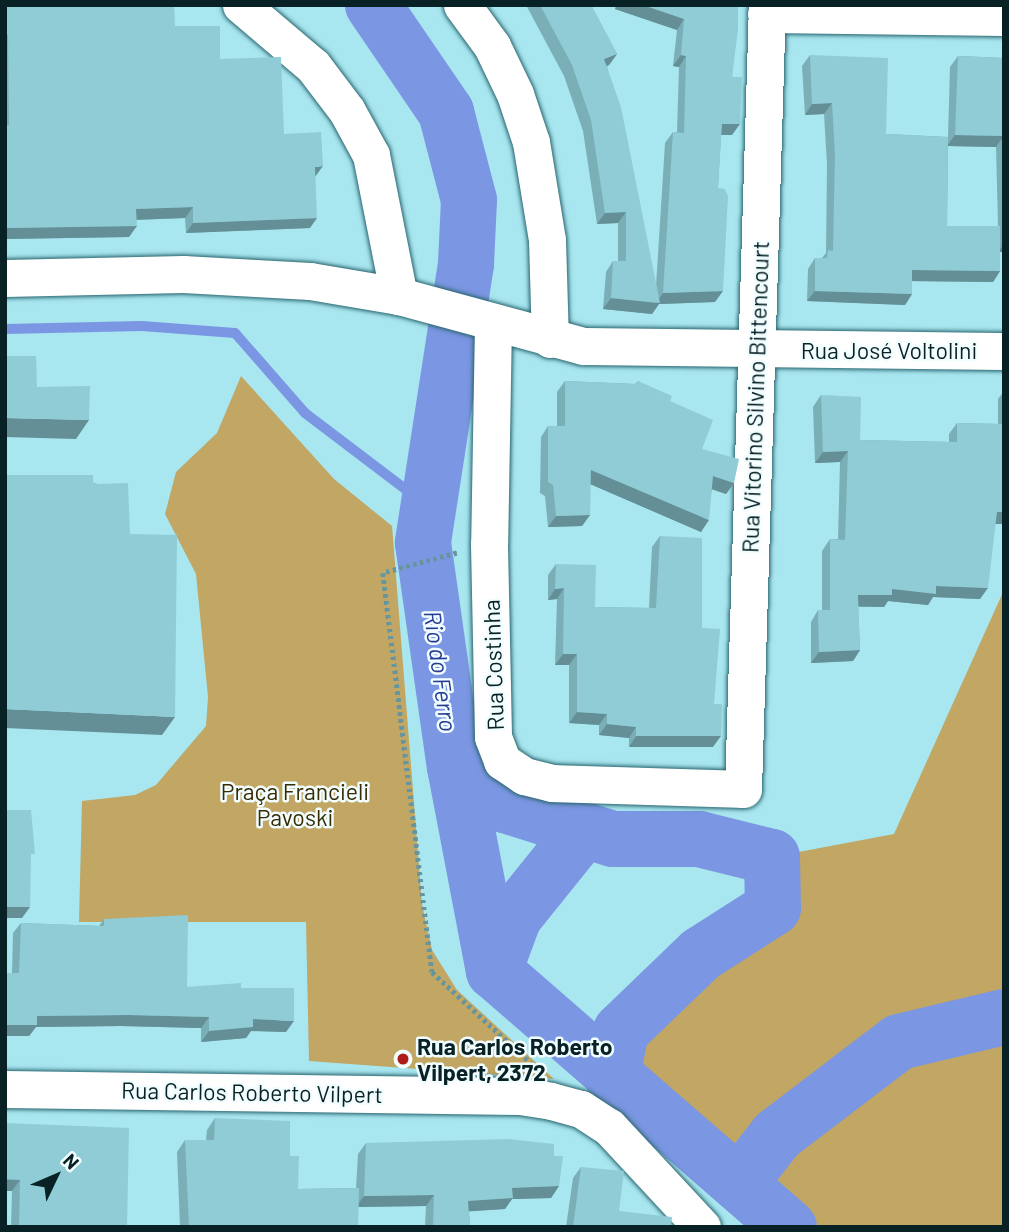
<!DOCTYPE html>
<html>
<head>
<meta charset="utf-8">
<style>
	body { margin:0 }
	#map { position:relative; width:1009px; height:1232px; overflow:hidden; background:#a8e6f0; font-family:Barlow,sans-serif }
	div>[style] { position:absolute }
	.green>* { inset:0; background:#c1a664 }
	.stream>* { height:10px; margin:-5px; padding:0 5px; transform-origin:5px; border-radius:5px; background:#7b96e2 }
	.river>* { height:56px; margin:-28px; padding:0 28px; transform-origin:28px; border-radius:28px; background:#7b96e2 }
	.path>* { height:4.5px; margin-top:-2.25px; transform-origin:0; background:repeating-linear-gradient(90deg,#66959d 0 3.5px,transparent 0 7px) }
	.roads { filter:drop-shadow(0 0 2px #28656e) drop-shadow(0 0 2px #28656e) }
	.street>* { height:37px; margin:-18.5px; padding:0 18.5px; transform-origin:18.5px; border-radius:18.5px; background:#fff }
	.wall>* { inset:0; background:#7bafb8 }
	.shaded-wall>* { inset:0; background:#648f96 }
	.building>* { inset:0; background:#8fccd6 }
	.dots>* { width:19px; height:19px; translate:-50% -50%; box-sizing:border-box; border:4px solid #f1fdff; border-radius:50% }
	span { translate:-50% -50%; white-space:nowrap; text-align:center; line-height:1.15; -webkit-text-stroke:5px #f1fdff; paint-order:stroke }
	.street-label { font-size:23px; color:#072125 }
	.park-label { font-size:23px; color:#382a01 }
	.poi-label { font-size:23px; color:#072125; font-weight:700 }
	.left { translate:0 -50%; text-align:left }
	.water-label { font-size:24px; color:#263c93; font-style:italic }
	.frame { position:absolute; inset:0; border:7px solid #072125; pointer-events:none }
	.north { position:absolute; left:21px; top:1141px; width:70px; height:70px; -webkit-text-stroke:5px #f1fdff; paint-order:stroke; rotate:46deg; font-size:19px; font-weight:700; line-height:28px; text-align:center; color:#072125 }
	.north::after { content:''; display:block; margin:auto; width:24px; height:32px; background:#072125; clip-path:polygon(50% 0,100% 100%,50% 72%,0 100%) }
</style>
</head>
<body>
<div id="map">
	<div class="green">
		<i style="clip-path:polygon(241px 376px,334px 479px,392px 526px,422px 904px,432px 950px,457px 990px,554px 1079px,309px 1061px,306px 922px,79px 922px,82px 801px,135px 795px,156px 785px,206px 726px,208px 697px,196px 574px,165px 514px,176px 472px,217px 433px)"></i>
		<i style="clip-path:polygon(1004px 590px,1004px 1227px,789px 1227px,642px 1103px,621px 1031px,701px 954px,773px 908px,772px 857px,894px 834px)"></i>
	</div>
	<div class="stream">
		<i style="left:5px;top:329px;width:137px;rotate:-1.3deg"></i>
		<i style="left:142px;top:326px;width:93px;rotate:4.3deg"></i>
		<i style="left:235px;top:333px;width:106px;rotate:48.8deg"></i>
		<i style="left:305px;top:413px;width:156px;rotate:37.2deg"></i>
	</div>
	<div class="river">
		<i style="left:373px;top:5px;width:130px;rotate:55.7deg"></i>
		<i style="left:446px;top:112px;width:91px;rotate:75.4deg"></i>
		<i style="left:469px;top:200px;width:64px;rotate:92.7deg"></i>
		<i style="left:466px;top:264px;width:282px;rotate:98.8deg"></i>
		<i style="left:423px;top:543px;width:226px;rotate:81.9deg"></i>
		<i style="left:455px;top:767px;width:208px;rotate:79.2deg"></i>
		<i style="left:494px;top:971px;width:391px;rotate:41deg"></i>
		<i style="left:455px;top:767px;width:63px;rotate:37.2deg"></i>
		<i style="left:505px;top:805px;width:113px;rotate:17.5deg"></i>
		<i style="left:613px;top:839px;width:86px"></i>
		<i style="left:699px;top:839px;width:75px;rotate:13.9deg"></i>
		<i style="left:772px;top:857px;width:51px;rotate:88.9deg"></i>
		<i style="left:773px;top:908px;width:85px;rotate:147.4deg"></i>
		<i style="left:701px;top:954px;width:111px;rotate:136.1deg"></i>
		<i style="left:621px;top:1031px;width:46px;rotate:101.3deg"></i>
		<i style="left:494px;top:971px;width:58px;rotate:-69.7deg"></i>
		<i style="left:514px;top:917px;width:112px;rotate:-51.2deg"></i>
		<i style="left:739px;top:1184px;width:62px;rotate:-52.2deg"></i>
		<i style="left:777px;top:1135px;width:153px;rotate:-37.3deg"></i>
		<i style="left:899px;top:1042px;width:108px;rotate:-13.4deg"></i>
	</div>
	<div class="path">
		<i style="left:457px;top:553px;width:77px;rotate:164.9deg"></i>
		<i style="left:383px;top:573px;width:402px;rotate:83deg"></i>
		<i style="left:432px;top:972px;width:136px;rotate:42.6deg"></i>
	</div>
	<div class="roads">
		<div class="street">
			<i style="left:241px;top:5px;width:94px;rotate:40.3deg"></i>
			<i style="left:313px;top:66px;width:56px;rotate:52.9deg"></i>
			<i style="left:347px;top:111px;width:50px;rotate:61.4deg"></i>
			<i style="left:371px;top:155px;width:144px;rotate:78.8deg"></i>
			<i style="left:462px;top:5px;width:51px;rotate:53.8deg"></i>
			<i style="left:492px;top:46px;width:53px;rotate:64.4deg"></i>
			<i style="left:515px;top:94px;width:51px;rotate:71.6deg"></i>
			<i style="left:531px;top:142px;width:99px;rotate:80.7deg"></i>
			<i style="left:547px;top:240px;width:99px;rotate:88.3deg"></i>
			<i style="left:766px;top:14px;width:238px;rotate:0.7deg"></i>
			<i style="left:5px;top:278px;width:178px;rotate:-1.3deg"></i>
			<i style="left:183px;top:274px;width:127px;rotate:3.2deg"></i>
			<i style="left:310px;top:281px;width:90px;rotate:9.6deg"></i>
			<i style="left:399px;top:296px;width:191px;rotate:15.2deg"></i>
			<i style="left:583px;top:346px;width:421px;rotate:0.7deg"></i>
			<i style="left:493px;top:323px;width:221px;rotate:91deg"></i>
			<i style="left:489px;top:544px;width:193px;rotate:88.8deg"></i>
			<i style="left:493px;top:737px;width:26px;rotate:69deg"></i>
			<i style="left:502px;top:761px;width:27px;rotate:34deg"></i>
			<i style="left:524px;top:776px;width:29px;rotate:14deg"></i>
			<i style="left:552px;top:783px;width:191px;rotate:1.8deg"></i>
			<i style="left:743px;top:789px;width:784px;rotate:-88.25deg"></i>
			<i style="left:5px;top:1089px;width:515px;rotate:0.78deg"></i>
			<i style="left:520px;top:1096px;width:31px;rotate:9deg"></i>
			<i style="left:551px;top:1101px;width:31px;rotate:15deg"></i>
			<i style="left:581px;top:1109px;width:33px;rotate:33deg"></i>
			<i style="left:609px;top:1127px;width:137px;rotate:47.1deg"></i>
		</div>
	</div>
	<div class="wall">
		<i style="clip-path:polygon(5px 5px,175px 26px,220px 59px,284px 134px,315px 177px,310px 228px,186px 233px,185px 218px,136px 220px,129px 237px,5px 239px)"></i>
		<i style="clip-path:polygon(526px 5px,591px 5px,617px 54px,609px 65px,607px 66px,656px 286px,665px 143px,673px 132px,677px 132px,679px 67px,673px 66px,677px 30px,615px 9px,616px 5px,738px 5px,732px 77px,732px 135px,721px 135px,718px 188px,715px 302px,659px 304px,652px 314px,603px 309px,606px 272px,613px 261px,618px 261px,618px 223px,597px 224px,583px 131px,564px 76px)"></i>
		<i style="clip-path:polygon(evenodd,810px 55px,886px 134px,948px 137px,950px 67px,958px 56px,1004px 58px,1004px 252px,1000px 252px,1000px 271px,993px 282px,912px 281px,912px 294px,905px 305px,807px 301px,808px 269px,815px 258px,822px 258px,826px 253px,827px 164px,824px 114px,805px 115px,802px 66px,810px 55px,948px 146px,996px 147px,998px 226px,947px 226px,948px 146px)"></i>
		<i style="clip-path:polygon(565px 381px,635px 384px,638px 381px,670px 401px,702px 449px,734px 483px,726px 494px,712px 489px,701px 532px,590px 484px,590px 515px,582px 526px,548px 527px,545px 496px,540px 493px,541px 437px,548px 426px,557px 426px,557px 392px)"></i>
		<i style="clip-path:polygon(1004px 391px,1004px 524px,995px 524px,980px 599px,933px 597px,928px 605px,888px 601px,884px 607px,858px 607px,860px 650px,853px 661px,811px 663px,811px 622px,818px 610px,822px 610px,822px 551px,830px 539px,838px 539px,840px 462px,815px 463px,813px 407px,821px 395px,860px 440px,949px 442px,949px 434px,957px 423px,998px 424px,998px 399px)"></i>
		<i style="clip-path:polygon(660px 536px,702px 628px,714px 704px,713px 747px,629px 747px,629px 738px,599px 735px,599px 725px,569px 723px,569px 665px,555px 665px,557px 599px,548px 600px,548px 575px,556px 564px,595px 607px,649px 608px,652px 547px)"></i>
		<i style="clip-path:polygon(104px 919px,187px 987px,241px 988px,286px 1032px,251px 1031px,246px 1038px,201px 1042px,201px 1028px,121px 1026px,36px 1027px,29px 1036px,12px 973px,13px 933px,21px 923px,99px 926px)"></i>
		<i style="clip-path:polygon(215px 1118px,290px 1156px,298px 1189px,356px 1188px,358px 1154px,366px 1143px,554px 1156px,559px 1186px,551px 1198px,512px 1199px,505px 1209px,469px 1211px,470px 1227px,425px 1227px,426px 1206px,358px 1207px,358px 1227px,180px 1227px,177px 1152px,185px 1140px,206px 1140px,207px 1130px)"></i>
		<i style="clip-path:polygon(5px 1123px,127px 1227px,11px 1227px,12px 1191px)"></i>
		<i style="clip-path:polygon(581px 1167px,619px 1211px,671px 1227px,566px 1227px,573px 1178px)"></i>
	</div>
	<div class="shaded-wall">
		<i style="clip-path:polygon(617px 5px,643px 5px,684px 19px,677px 30px,615px 9px)"></i>
		<i style="clip-path:polygon(617px 54px,609px 65px,597px 70px,604px 59px)"></i>
		<i style="clip-path:polygon(681px 55px,686px 56px,679px 67px,673px 66px)"></i>
		<i style="clip-path:polygon(832px 103px,824px 114px,805px 115px,812px 104px)"></i>
		<i style="clip-path:polygon(722px 124px,740px 124px,732px 135px,715px 135px)"></i>
		<i style="clip-path:polygon(955px 135px,1004px 136px,996px 147px,947px 146px)"></i>
		<i style="clip-path:polygon(323px 166px,315px 177px,315px 167px)"></i>
		<i style="clip-path:polygon(193px 207px,185px 218px,129px 220px,136px 209px)"></i>
		<i style="clip-path:polygon(626px 212px,618px 223px,597px 224px,605px 213px)"></i>
		<i style="clip-path:polygon(317px 218px,310px 228px,186px 233px,193px 223px)"></i>
		<i style="clip-path:polygon(137px 226px,129px 237px,5px 239px,5px 228px)"></i>
		<i style="clip-path:polygon(1004px 244px,1004px 252px,998px 252px)"></i>
		<i style="clip-path:polygon(912px 270px,1000px 271px,993px 282px,904px 281px)"></i>
		<i style="clip-path:polygon(723px 291px,715px 302px,659px 304px,652px 314px,603px 309px,611px 298px,656px 303px,663px 293px)"></i>
		<i style="clip-path:polygon(815px 291px,912px 294px,905px 305px,807px 301px)"></i>
		<i style="clip-path:polygon(5px 418px,89px 420px,76px 439px,5px 437px)"></i>
		<i style="clip-path:polygon(848px 451px,840px 462px,815px 463px,823px 452px)"></i>
		<i style="clip-path:polygon(591px 470px,709px 520px,701px 532px,583px 481px)"></i>
		<i style="clip-path:polygon(713px 476px,734px 483px,726px 494px,705px 487px)"></i>
		<i style="clip-path:polygon(997px 512px,1004px 512px,1004px 524px,989px 524px)"></i>
		<i style="clip-path:polygon(590px 515px,582px 526px,548px 527px,556px 516px)"></i>
		<i style="clip-path:polygon(936px 586px,988px 588px,980px 599px,933px 597px,928px 605px,888px 601px,884px 607px,850px 606px,858px 595px,892px 589px)"></i>
		<i style="clip-path:polygon(564px 588px,557px 599px,548px 600px,555px 589px)"></i>
		<i style="clip-path:polygon(860px 650px,853px 661px,811px 663px,819px 652px)"></i>
		<i style="clip-path:polygon(563px 654px,577px 654px,569px 665px,555px 665px)"></i>
		<i style="clip-path:polygon(5px 709px,175px 717px,162px 735px,5px 728px)"></i>
		<i style="clip-path:polygon(577px 712px,607px 714px,599px 725px,569px 723px)"></i>
		<i style="clip-path:polygon(607px 724px,636px 727px,629px 738px,599px 735px)"></i>
		<i style="clip-path:polygon(636px 736px,721px 736px,713px 747px,629px 747px)"></i>
		<i style="clip-path:polygon(5px 907px,30px 907px,22px 918px,5px 918px)"></i>
		<i style="clip-path:polygon(129px 1015px,209px 1017px,201px 1028px,121px 1026px,36px 1027px,29px 1036px,5px 1036px,5px 1025px,37px 1016px)"></i>
		<i style="clip-path:polygon(253px 1019px,294px 1021px,286px 1032px,251px 1031px,246px 1038px,201px 1042px,209px 1031px)"></i>
		<i style="clip-path:polygon(5px 1179px,20px 1180px,12px 1191px,5px 1191px)"></i>
		<i style="clip-path:polygon(559px 1186px,551px 1198px,512px 1199px,505px 1209px,460px 1212px,468px 1201px,512px 1188px)"></i>
		<i style="clip-path:polygon(434px 1195px,426px 1206px,356px 1207px,364px 1196px)"></i>
	</div>
	<div class="building">
		<i style="clip-path:polygon(5px 5px,174px 5px,175px 26px,220px 26px,220px 59px,281px 57px,284px 134px,321px 132px,323px 166px,315px 167px,317px 218px,193px 223px,193px 207px,136px 209px,137px 226px,5px 228px,5px 125px,9px 125px,8px 35px,5px 35px)"></i>
		<i style="clip-path:polygon(540px 5px,591px 5px,617px 54px,604px 59px,621px 107px,660px 303px,611px 298px,613px 261px,626px 261px,626px 212px,605px 213px,591px 120px,572px 65px)"></i>
		<i style="clip-path:polygon(643px 5px,738px 5px,738px 29px,732px 77px,742px 77px,740px 124px,722px 124px,718px 188px,725px 189px,728px 196px,723px 291px,663px 293px,673px 132px,684px 133px,686px 56px,681px 55px,684px 19px)"></i>
		<i style="clip-path:polygon(810px 55px,888px 58px,886px 134px,948px 137px,947px 226px,1000px 226px,1000px 271px,912px 270px,912px 294px,815px 291px,815px 258px,827px 258px,828px 250px,833px 251px,835px 154px,832px 103px,812px 104px)"></i>
		<i style="clip-path:polygon(958px 56px,1004px 58px,1004px 139px,1004px 136px,955px 135px)"></i>
		<i style="clip-path:polygon(5px 356px,36px 356px,37px 387px,90px 386px,89px 420px,5px 418px)"></i>
		<i style="clip-path:polygon(565px 381px,636px 384px,638px 381px,672px 396px,670px 401px,713px 420px,702px 449px,739px 459px,734px 483px,713px 476px,709px 520px,591px 470px,590px 515px,556px 516px,553px 485px,548px 482px,548px 426px,565px 426px)"></i>
		<i style="clip-path:polygon(821px 395px,861px 397px,860px 440px,957px 442px,957px 423px,1004px 424px,1004px 512px,997px 512px,988px 588px,936px 586px,936px 594px,892px 589px,892px 595px,858px 595px,860px 650px,819px 652px,818px 610px,830px 610px,830px 539px,845px 540px,848px 451px,823px 452px)"></i>
		<i style="clip-path:polygon(5px 475px,93px 475px,93px 482px,98px 484px,128px 483px,130px 534px,177px 535px,175px 717px,5px 709px)"></i>
		<i style="clip-path:polygon(660px 536px,702px 538px,702px 628px,720px 629px,714px 704px,722px 704px,721px 736px,636px 736px,636px 727px,607px 724px,607px 714px,577px 712px,577px 654px,563px 654px,564px 588px,555px 589px,556px 564px,596px 565px,595px 607px,656px 608px)"></i>
		<i style="clip-path:polygon(5px 810px,31px 810px,35px 854px,31px 854px,30px 907px,5px 907px)"></i>
		<i style="clip-path:polygon(188px 915px,187px 987px,241px 983px,241px 988px,294px 988px,294px 1021px,253px 1019px,253px 1027px,209px 1031px,209px 1017px,129px 1015px,37px 1016px,37px 1025px,5px 1025px,5px 973px,19px 973px,21px 923px,104px 926px,104px 919px)"></i>
		<i style="clip-path:polygon(215px 1118px,290px 1121px,290px 1156px,299px 1156px,298px 1189px,359px 1188px,358px 1227px,189px 1227px,185px 1140px,214px 1140px)"></i>
		<i style="clip-path:polygon(5px 1123px,129px 1128px,127px 1227px,19px 1227px,20px 1180px,5px 1179px)"></i>
		<i style="clip-path:polygon(509px 1139px,554px 1144px,554px 1156px,563px 1156px,559px 1186px,512px 1188px,513px 1198px,468px 1201px,470px 1227px,433px 1227px,434px 1195px,364px 1196px,366px 1143px)"></i>
		<i style="clip-path:polygon(581px 1167px,624px 1171px,619px 1211px,672px 1217px,671px 1227px,573px 1227px)"></i>
	</div>
	<div class="dots">
		<i style="left:403px;top:1059px;background:#ad1c18"></i>
	</div>
	<div class="street-label">
		<span style="left:889px;top:350px">Rua José Voltolini</span>
		<span style="left:755px;top:397px;rotate:-88deg">Rua Vitorino Silvino Bittencourt</span>
		<span style="left:493px;top:665px;rotate:-92deg">Rua Costinha</span>
		<span style="left:252px;top:1092px;rotate:1deg">Rua Carlos Roberto Vilpert</span>
	</div>
	<div class="park-label">
		<span style="left:295px;top:804px">Praça Francieli<br>Pavoski</span>
	</div>
	<div class="poi-label">
		<span class="left" style="left:417px;top:1059px">Rua Carlos Roberto<br>Vilpert, 2372</span>
	</div>
	<div class="water-label">
		<span style="left:441px;top:671px;rotate:82deg">Rio do Ferro</span>
	</div>
	<div class="frame"></div>
	<div class="north">N</div>
</div>
</body>
</html>
